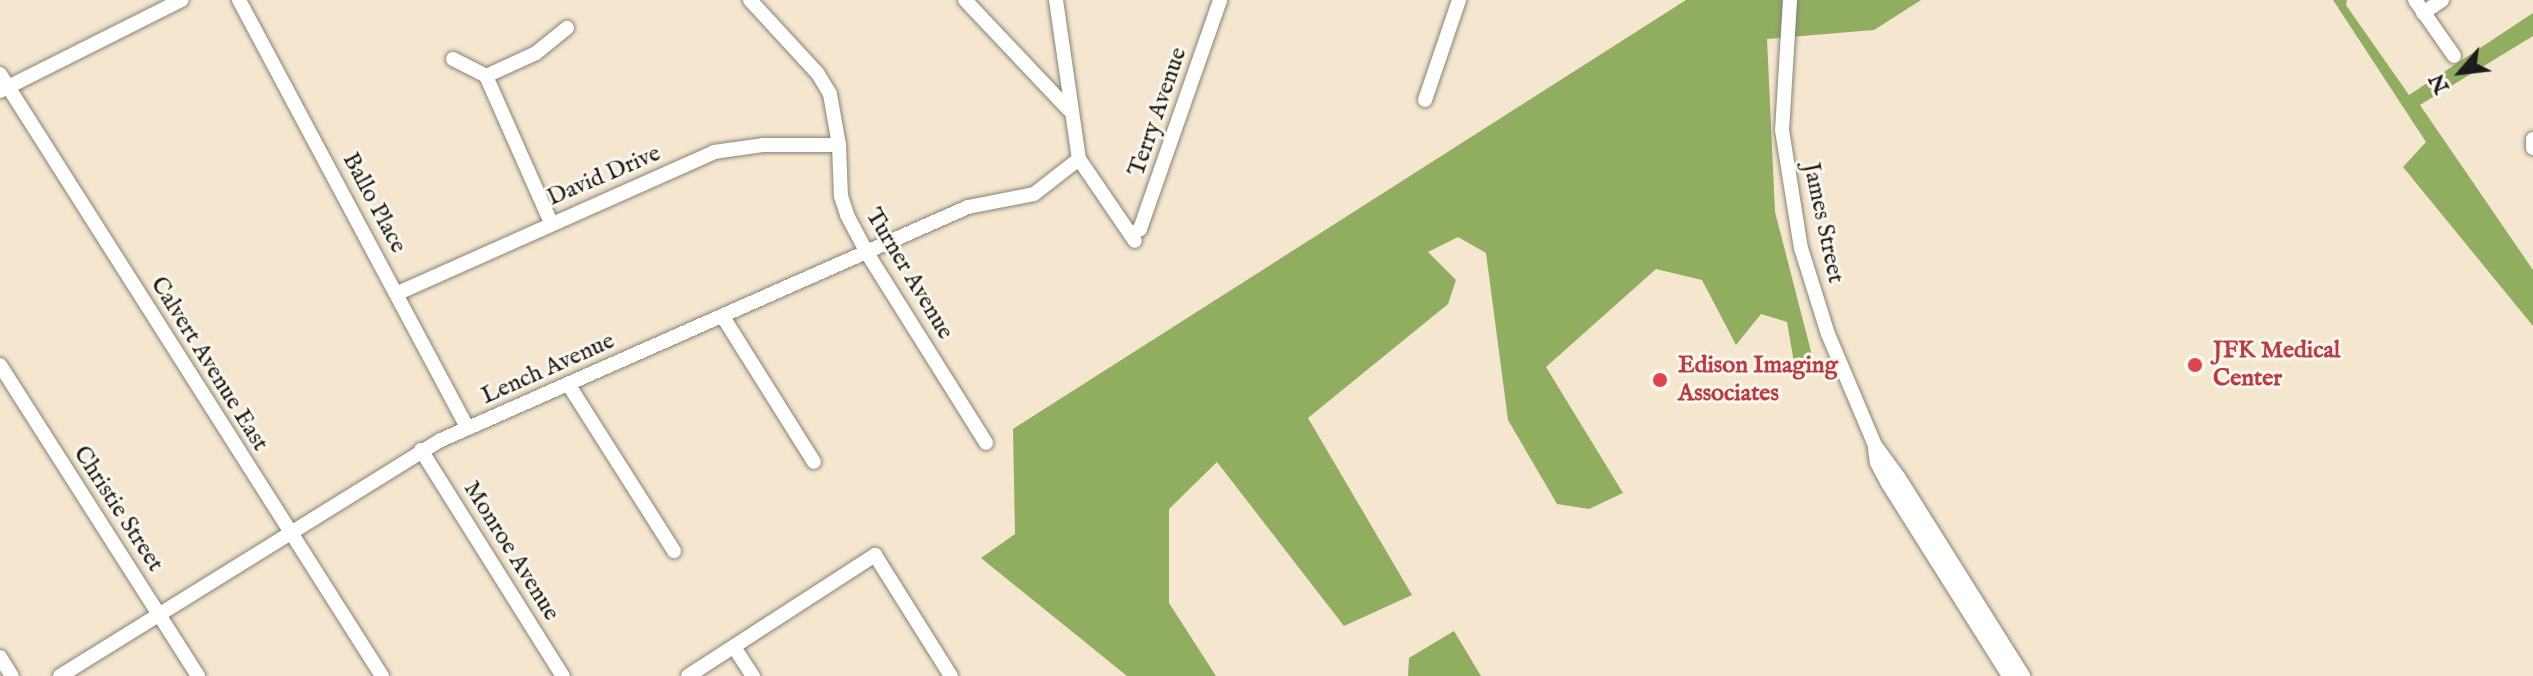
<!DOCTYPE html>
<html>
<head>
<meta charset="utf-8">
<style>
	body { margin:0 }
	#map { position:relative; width:2533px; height:676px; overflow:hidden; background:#f5e7cf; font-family:"IM FELL English",serif }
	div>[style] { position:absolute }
	.forest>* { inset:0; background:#90ad60 }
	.roads { filter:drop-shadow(0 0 2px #888276) drop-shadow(0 0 2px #888276) }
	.minor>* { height:14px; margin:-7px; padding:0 7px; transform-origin:7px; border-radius:7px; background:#fff }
	.dots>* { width:22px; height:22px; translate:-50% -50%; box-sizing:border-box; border:4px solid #fbf7ec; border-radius:50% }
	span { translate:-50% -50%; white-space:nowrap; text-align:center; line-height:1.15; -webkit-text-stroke:6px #fbf7ec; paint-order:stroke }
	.street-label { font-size:24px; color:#1c1c1c }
	.health-label { font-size:24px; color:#be3a42; font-weight:700 }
	.left { translate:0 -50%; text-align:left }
	.north { position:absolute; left:2421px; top:32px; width:80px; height:80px; -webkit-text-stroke:6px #fbf7ec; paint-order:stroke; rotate:242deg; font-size:22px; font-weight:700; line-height:32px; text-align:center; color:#1c1c1c }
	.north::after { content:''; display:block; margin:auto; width:28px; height:36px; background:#1c1c1c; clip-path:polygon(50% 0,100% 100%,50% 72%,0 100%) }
</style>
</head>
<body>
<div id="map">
	<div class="forest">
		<i style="clip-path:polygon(1686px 0,1921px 0,1874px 30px,1767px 39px,1775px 212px,1814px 363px,1796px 374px,1787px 322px,1761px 314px,1736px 345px,1702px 280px,1656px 269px,1546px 367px,1623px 493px,1589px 509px,1557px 504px,1508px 420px,1486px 253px,1458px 237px,1428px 252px,1456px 280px,1448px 304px,1308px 418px,1412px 595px,1344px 626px,1217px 462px,1169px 509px,1169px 603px,1216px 676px,1127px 676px,981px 558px,1015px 534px,1013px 429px)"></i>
		<i style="clip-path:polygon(2333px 0,2347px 0,2346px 5px,2409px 95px,2533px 13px,2533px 36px,2420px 105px,2533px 270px,2533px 326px,2403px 167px,2426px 142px)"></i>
		<i style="clip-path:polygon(1454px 631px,1481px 676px,1408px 676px,1409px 658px)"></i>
	</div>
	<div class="roads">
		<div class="minor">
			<i style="left:239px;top:0;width:485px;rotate:61.9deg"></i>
			<i style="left:750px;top:0;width:100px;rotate:47.4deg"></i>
			<i style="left:818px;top:74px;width:23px;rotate:59deg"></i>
			<i style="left:830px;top:94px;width:52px;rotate:80deg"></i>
			<i style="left:839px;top:145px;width:51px;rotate:87.8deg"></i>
			<i style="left:841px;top:196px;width:20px;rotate:72deg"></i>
			<i style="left:847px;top:215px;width:43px;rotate:62.2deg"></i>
			<i style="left:867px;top:253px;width:224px;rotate:57.9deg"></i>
			<i style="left:965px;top:0;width:151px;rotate:46.6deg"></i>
			<i style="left:1056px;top:0;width:161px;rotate:81.8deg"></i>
			<i style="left:1079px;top:159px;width:99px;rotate:55.7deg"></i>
			<i style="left:1790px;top:0;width:130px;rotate:93.5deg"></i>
			<i style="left:1782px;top:130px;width:120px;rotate:80.9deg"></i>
			<i style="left:1801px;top:248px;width:90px;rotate:72.6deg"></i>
			<i style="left:1828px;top:334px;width:121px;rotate:67.1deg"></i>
			<i style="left:1875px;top:445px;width:41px;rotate:54deg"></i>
			<i style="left:1899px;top:478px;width:234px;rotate:57.9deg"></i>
			<i style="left:2415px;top:0;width:68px;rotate:55.1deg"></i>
			<i style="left:2423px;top:13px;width:23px;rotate:-34deg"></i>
			<i style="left:453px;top:59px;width:37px;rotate:27deg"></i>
			<i style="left:486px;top:76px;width:161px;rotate:66.1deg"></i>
			<i style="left:0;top:74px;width:713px;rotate:57.6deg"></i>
			<i style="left:486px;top:76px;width:55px;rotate:-24.7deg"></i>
			<i style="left:536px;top:53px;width:40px;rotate:-39deg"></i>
			<i style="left:0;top:91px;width:203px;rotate:-26.6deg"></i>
			<i style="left:1425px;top:100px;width:106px;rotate:-71.2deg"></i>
			<i style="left:2533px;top:139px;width:9px;rotate:90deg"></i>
			<i style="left:1131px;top:235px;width:11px;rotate:-34deg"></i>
			<i style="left:1140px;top:229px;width:243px;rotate:-70.7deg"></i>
			<i style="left:398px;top:293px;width:346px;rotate:-24deg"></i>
			<i style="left:714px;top:152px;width:49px;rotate:-8.1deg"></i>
			<i style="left:763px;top:145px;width:76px"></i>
			<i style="left:723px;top:317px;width:171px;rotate:57.9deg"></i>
			<i style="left:0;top:365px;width:369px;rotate:57.5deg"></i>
			<i style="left:568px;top:384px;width:198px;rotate:57.6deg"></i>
			<i style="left:1875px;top:449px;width:14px;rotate:82deg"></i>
			<i style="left:1877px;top:463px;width:21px;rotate:62deg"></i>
			<i style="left:1887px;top:482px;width:229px;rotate:57.8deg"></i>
			<i style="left:421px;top:450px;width:267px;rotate:57.9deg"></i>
			<i style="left:734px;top:647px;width:35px;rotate:57deg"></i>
			<i style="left:0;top:657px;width:22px;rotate:58deg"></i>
			<i style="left:60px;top:676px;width:448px;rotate:-31.8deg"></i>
			<i style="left:441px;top:440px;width:576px;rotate:-23.85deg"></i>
			<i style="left:968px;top:207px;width:67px;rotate:-11.1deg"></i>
			<i style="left:1034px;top:194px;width:57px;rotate:-37.9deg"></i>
			<i style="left:688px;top:676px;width:223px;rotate:-32.9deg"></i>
			<i style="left:875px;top:555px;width:143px;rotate:57.9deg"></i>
		</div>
	</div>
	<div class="dots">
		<i style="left:2195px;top:365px;background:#e0444e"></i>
		<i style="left:1660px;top:380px;background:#e0444e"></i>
	</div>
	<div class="street-label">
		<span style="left:1158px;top:112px;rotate:-71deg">Terry Avenue</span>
		<span style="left:604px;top:176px;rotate:-23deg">David Drive</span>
		<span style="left:374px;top:203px;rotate:62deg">Ballo Place</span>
		<span style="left:1823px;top:223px;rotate:78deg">James Street</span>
		<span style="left:909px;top:274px;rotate:59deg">Turner Avenue</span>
		<span style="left:209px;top:364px;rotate:58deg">Calvert Avenue East</span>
		<span style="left:548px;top:369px;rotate:-24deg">Lench Avenue</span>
		<span style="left:118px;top:509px;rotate:57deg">Christie Street</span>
		<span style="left:511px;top:551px;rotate:58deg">Monroe Avenue</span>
	</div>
	<div class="health-label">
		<span class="left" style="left:2213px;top:365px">JFK Medical<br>Center</span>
		<span class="left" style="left:1678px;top:380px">Edison Imaging<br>Associates</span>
	</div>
	<div class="north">N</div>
</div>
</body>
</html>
